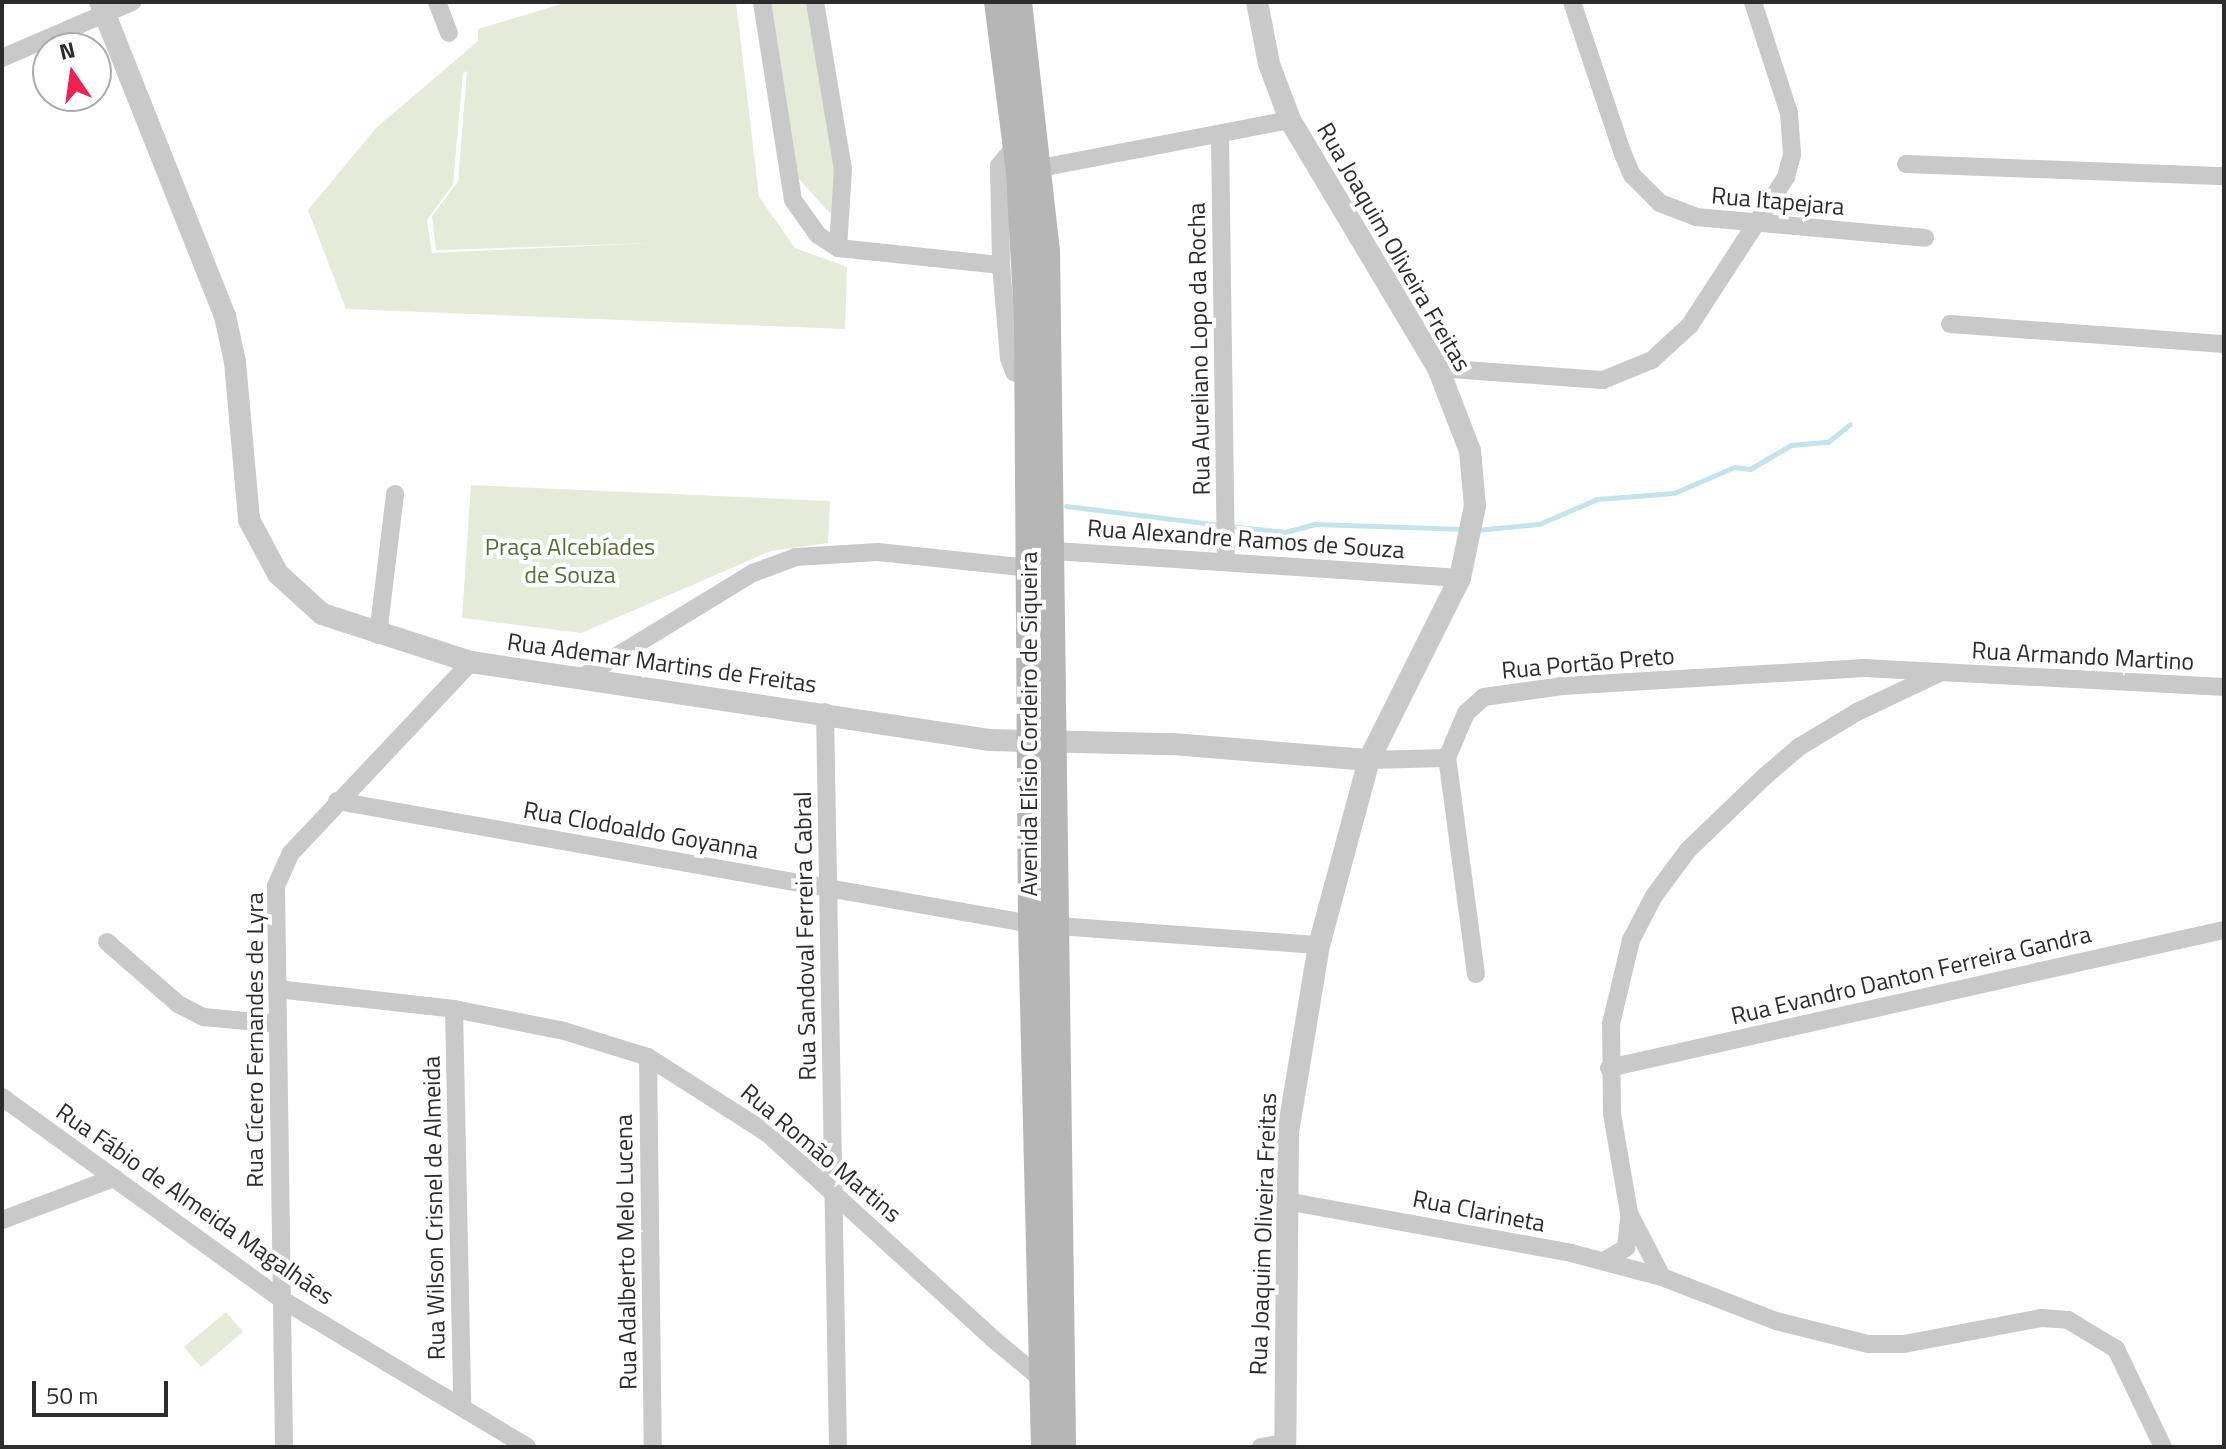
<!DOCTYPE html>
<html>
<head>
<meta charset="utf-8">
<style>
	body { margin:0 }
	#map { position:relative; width:2226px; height:1449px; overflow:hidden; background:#fff; font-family:"Titillium Web",sans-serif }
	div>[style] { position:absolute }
	.green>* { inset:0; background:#e5ebd8 }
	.stream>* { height:5px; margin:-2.5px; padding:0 2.5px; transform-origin:2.5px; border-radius:2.5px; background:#c3e3ed }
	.minor>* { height:18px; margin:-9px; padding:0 9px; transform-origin:9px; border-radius:9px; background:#c9c9c9 }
	.tertiary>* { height:22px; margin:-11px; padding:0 11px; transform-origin:11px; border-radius:11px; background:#c9c9c9 }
	.secondary>* { height:26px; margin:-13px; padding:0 13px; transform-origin:13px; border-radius:13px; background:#b6b6b6 }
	span { translate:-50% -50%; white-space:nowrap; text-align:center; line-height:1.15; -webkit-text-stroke:8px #fff; paint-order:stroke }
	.street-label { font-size:24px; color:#2c2c2c }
	.park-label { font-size:24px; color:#576b37 }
	.frame { position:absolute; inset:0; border:4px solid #2c2c2c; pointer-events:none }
	.north { position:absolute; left:32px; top:32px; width:80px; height:80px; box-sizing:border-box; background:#fff; border:2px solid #ababab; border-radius:50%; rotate:347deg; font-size:22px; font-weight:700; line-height:32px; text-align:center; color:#2c2c2c }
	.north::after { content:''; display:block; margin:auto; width:28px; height:36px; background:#f0214f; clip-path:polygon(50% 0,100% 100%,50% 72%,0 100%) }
	.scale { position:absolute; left:32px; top:1381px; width:136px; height:36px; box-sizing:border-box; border:4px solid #2c2c2c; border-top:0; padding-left:10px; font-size:24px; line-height:28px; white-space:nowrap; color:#2c2c2c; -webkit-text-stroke:6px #fff; paint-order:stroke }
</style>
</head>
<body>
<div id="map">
	<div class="green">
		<i style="clip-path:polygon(evenodd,568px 2px,736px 2px,759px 197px,795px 248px,847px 267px,845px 329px,346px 309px,308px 210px,376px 128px,478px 41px,478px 29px,568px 2px,467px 71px,458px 182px,432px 216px,436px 250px,655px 243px,432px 253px,427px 220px,453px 184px,463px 73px,467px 71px)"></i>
		<i style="clip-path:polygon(765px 2px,808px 2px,839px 170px,838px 222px,798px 178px)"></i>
		<i style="clip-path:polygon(471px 485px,830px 501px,828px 543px,771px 551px,581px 633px,462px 618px)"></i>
		<i style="clip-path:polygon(226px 1312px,243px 1332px,201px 1367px,184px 1347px)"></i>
	</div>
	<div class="stream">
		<i style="left:1066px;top:506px;width:155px;rotate:7deg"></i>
		<i style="left:1230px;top:526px;width:55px;rotate:6.2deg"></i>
		<i style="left:1285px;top:532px;width:31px;rotate:-15deg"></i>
		<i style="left:1315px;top:524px;width:147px;rotate:1.9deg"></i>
		<i style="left:1476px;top:530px;width:63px;rotate:-5.4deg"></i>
		<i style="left:1539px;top:524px;width:63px;rotate:-23.3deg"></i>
		<i style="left:1597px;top:499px;width:77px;rotate:-4.5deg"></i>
		<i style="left:1674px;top:493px;width:65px;rotate:-23.4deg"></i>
		<i style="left:1734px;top:467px;width:16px;rotate:7deg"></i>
		<i style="left:1750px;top:469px;width:48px;rotate:-30.3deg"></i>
		<i style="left:1791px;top:445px;width:37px;rotate:-5deg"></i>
		<i style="left:1828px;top:442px;width:28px;rotate:-39deg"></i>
	</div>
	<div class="minor">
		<i style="left:437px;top:2px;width:33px;rotate:69deg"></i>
		<i style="left:762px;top:2px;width:200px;rotate:81.1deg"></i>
		<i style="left:793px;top:200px;width:43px;rotate:54.5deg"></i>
		<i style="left:818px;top:235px;width:24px;rotate:33deg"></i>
		<i style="left:838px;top:248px;width:164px;rotate:6deg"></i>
		<i style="left:815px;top:2px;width:169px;rotate:80.5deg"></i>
		<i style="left:843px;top:169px;width:79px;rotate:93.6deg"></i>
		<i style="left:1572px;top:2px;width:160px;rotate:71.5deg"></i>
		<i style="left:1623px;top:154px;width:23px;rotate:67deg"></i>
		<i style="left:1632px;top:175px;width:40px;rotate:45deg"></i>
		<i style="left:1660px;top:203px;width:39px;rotate:21deg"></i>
		<i style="left:1696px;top:217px;width:230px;rotate:5.2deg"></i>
		<i style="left:2px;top:58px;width:142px;rotate:-23.3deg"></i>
		<i style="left:1220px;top:137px;width:422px;rotate:89.2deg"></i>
		<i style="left:1016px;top:145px;width:27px;rotate:129deg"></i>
		<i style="left:999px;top:166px;width:99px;rotate:88.8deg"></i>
		<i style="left:1001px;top:265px;width:93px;rotate:85.1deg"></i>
		<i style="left:1009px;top:358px;width:15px;rotate:70deg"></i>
		<i style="left:1014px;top:372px;width:14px;rotate:25deg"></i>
		<i style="left:1906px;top:164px;width:318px;rotate:2.2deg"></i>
		<i style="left:1030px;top:170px;width:265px;rotate:-10.9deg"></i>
		<i style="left:1950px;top:324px;width:275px;rotate:4.2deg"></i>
		<i style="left:1438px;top:368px;width:165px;rotate:4.2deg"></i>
		<i style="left:1603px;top:380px;width:53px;rotate:-22.2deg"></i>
		<i style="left:1652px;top:360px;width:52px;rotate:-42.6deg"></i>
		<i style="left:1690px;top:325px;width:176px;rotate:-57deg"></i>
		<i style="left:1786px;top:177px;width:24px;rotate:-75deg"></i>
		<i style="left:1792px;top:154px;width:41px;rotate:-94.2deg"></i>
		<i style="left:1789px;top:113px;width:117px;rotate:-108deg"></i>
		<i style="left:1040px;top:550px;width:421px;rotate:3.8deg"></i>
		<i style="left:378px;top:635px;width:142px;rotate:-83.1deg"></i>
		<i style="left:584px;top:676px;width:198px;rotate:-31.4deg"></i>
		<i style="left:753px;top:573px;width:46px;rotate:-20.4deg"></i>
		<i style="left:796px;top:557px;width:82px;rotate:-3.5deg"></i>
		<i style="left:878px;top:552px;width:162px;rotate:6deg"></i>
		<i style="left:825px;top:712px;width:735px;rotate:88.99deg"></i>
		<i style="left:1369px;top:760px;width:78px;rotate:-1.5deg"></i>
		<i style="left:337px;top:801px;width:705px;rotate:10.05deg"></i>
		<i style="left:1031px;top:924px;width:289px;rotate:4.2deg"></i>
		<i style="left:107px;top:942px;width:94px;rotate:41.1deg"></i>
		<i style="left:178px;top:1004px;width:29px;rotate:27deg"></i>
		<i style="left:204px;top:1017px;width:74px;rotate:5.4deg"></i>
		<i style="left:1476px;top:974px;width:218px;rotate:-97.6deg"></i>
		<i style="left:1447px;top:758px;width:49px;rotate:-67.1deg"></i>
		<i style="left:1466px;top:713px;width:24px;rotate:-42deg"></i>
		<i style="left:1484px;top:697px;width:79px;rotate:-8deg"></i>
		<i style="left:1562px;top:686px;width:303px;rotate:-3.4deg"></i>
		<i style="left:1864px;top:668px;width:361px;rotate:3deg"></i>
		<i style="left:277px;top:989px;width:178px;rotate:6.4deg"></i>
		<i style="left:454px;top:1009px;width:112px;rotate:11.3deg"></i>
		<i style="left:564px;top:1031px;width:88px;rotate:17.2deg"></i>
		<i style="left:648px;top:1057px;width:141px;rotate:32.6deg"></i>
		<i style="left:767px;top:1133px;width:304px;rotate:42.3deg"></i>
		<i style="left:992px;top:1338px;width:61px;rotate:39.7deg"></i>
		<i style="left:1039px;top:1377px;width:12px"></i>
		<i style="left:454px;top:1009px;width:397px;rotate:88.8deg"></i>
		<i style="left:648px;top:1057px;width:390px;rotate:89.3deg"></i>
		<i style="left:1609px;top:1068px;width:630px;rotate:-12.65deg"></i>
		<i style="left:2px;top:1097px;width:344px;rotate:35.9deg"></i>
		<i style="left:281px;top:1299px;width:287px;rotate:31deg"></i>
		<i style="left:1286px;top:1201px;width:290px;rotate:10.3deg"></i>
		<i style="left:1571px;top:1253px;width:94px;rotate:14.8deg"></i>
		<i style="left:1662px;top:1277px;width:122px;rotate:21.1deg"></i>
		<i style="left:1776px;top:1321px;width:95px;rotate:14deg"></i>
		<i style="left:1868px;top:1344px;width:36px"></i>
		<i style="left:1904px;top:1344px;width:139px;rotate:-10.7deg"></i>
		<i style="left:2041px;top:1318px;width:27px;rotate:4deg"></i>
		<i style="left:2068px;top:1320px;width:56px;rotate:31.1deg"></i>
		<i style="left:2116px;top:1349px;width:109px;rotate:64.4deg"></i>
		<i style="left:2px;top:1220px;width:120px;rotate:-20.6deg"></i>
		<i style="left:1604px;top:1261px;width:26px;rotate:-31deg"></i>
		<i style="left:1626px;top:1248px;width:30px;rotate:-84deg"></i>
		<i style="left:1662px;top:1277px;width:72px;rotate:-117.3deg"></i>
		<i style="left:1629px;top:1213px;width:100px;rotate:-99.7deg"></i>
		<i style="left:1612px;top:1114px;width:90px;rotate:-90.6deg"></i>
		<i style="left:1611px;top:1024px;width:86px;rotate:-76.6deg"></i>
		<i style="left:1631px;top:940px;width:50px;rotate:-62.4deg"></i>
		<i style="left:1654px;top:896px;width:57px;rotate:-53.5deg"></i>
		<i style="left:1688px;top:850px;width:105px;rotate:-43.8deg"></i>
		<i style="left:1764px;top:777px;width:46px;rotate:-40.6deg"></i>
		<i style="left:1799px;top:747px;width:68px;rotate:-31.1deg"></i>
		<i style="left:1857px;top:712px;width:89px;rotate:-25.4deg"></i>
		<i style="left:284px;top:1447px;width:561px;rotate:-90.82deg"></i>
		<i style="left:276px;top:886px;width:36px;rotate:-66deg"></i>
		<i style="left:291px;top:853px;width:262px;rotate:-46.7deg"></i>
		<i style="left:1261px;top:1447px;width:23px;rotate:-10deg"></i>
	</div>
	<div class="tertiary">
		<i style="left:100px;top:2px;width:338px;rotate:68.3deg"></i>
		<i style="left:225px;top:316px;width:47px;rotate:77.7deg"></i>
		<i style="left:235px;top:362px;width:159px;rotate:84.9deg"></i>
		<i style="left:249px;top:520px;width:61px;rotate:61.8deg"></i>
		<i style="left:278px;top:574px;width:59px;rotate:42.3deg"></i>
		<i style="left:322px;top:614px;width:157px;rotate:17.9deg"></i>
		<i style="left:471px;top:662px;width:525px;rotate:8.55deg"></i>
		<i style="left:990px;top:740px;width:183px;rotate:1.3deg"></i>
		<i style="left:1173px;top:744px;width:197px;rotate:4.7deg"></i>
		<i style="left:1257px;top:2px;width:63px;rotate:79deg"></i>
		<i style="left:1269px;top:64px;width:60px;rotate:69.4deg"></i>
		<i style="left:1290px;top:120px;width:289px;rotate:59.2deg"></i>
		<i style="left:1438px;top:368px;width:89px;rotate:68.9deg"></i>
		<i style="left:1470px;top:451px;width:55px;rotate:84.8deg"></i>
		<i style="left:1475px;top:506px;width:74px;rotate:101.8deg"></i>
		<i style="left:1460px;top:578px;width:203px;rotate:116.6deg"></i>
		<i style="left:1369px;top:760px;width:192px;rotate:105.1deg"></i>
		<i style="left:1319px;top:945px;width:190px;rotate:99.4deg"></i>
		<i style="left:1288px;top:1132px;width:315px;rotate:90.5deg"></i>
	</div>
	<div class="secondary">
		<i style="left:997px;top:2px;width:171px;rotate:82.6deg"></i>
		<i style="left:1019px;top:172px;width:150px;rotate:86.9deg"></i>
		<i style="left:1027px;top:322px;width:602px;rotate:89.62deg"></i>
		<i style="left:1031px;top:924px;width:523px;rotate:88.58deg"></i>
		<i style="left:1019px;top:2px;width:251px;rotate:83.6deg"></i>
		<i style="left:1047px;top:251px;width:1196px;rotate:89.23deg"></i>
	</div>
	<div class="street-label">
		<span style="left:1778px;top:201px;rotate:5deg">Rua Itapejara</span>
		<span style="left:1394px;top:247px;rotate:60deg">Rua Joaquim Oliveira Freitas</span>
		<span style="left:1199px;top:349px;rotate:-91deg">Rua Aureliano Lopo da Rocha</span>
		<span style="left:1246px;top:539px;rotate:4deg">Rua Alexandre Ramos de Souza</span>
		<span style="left:2083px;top:656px;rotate:3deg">Rua Armando Martino</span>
		<span style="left:662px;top:663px;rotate:8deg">Rua Ademar Martins de Freitas</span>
		<span style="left:1588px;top:663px;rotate:-5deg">Rua Portão Preto</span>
		<span style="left:1029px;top:724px;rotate:-90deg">Avenida Elísio Cordeiro de Siqueira</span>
		<span style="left:641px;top:830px;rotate:10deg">Rua Clodoaldo Goyanna</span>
		<span style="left:805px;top:936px;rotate:-91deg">Rua Sandoval Ferreira Cabral</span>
		<span style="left:1911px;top:975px;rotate:-13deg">Rua Evandro Danton Ferreira Gandra</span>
		<span style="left:255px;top:1040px;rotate:-90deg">Rua Cícero Fernandes de Lyra</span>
		<span style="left:821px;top:1153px;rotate:40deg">Rua Romão Martins</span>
		<span style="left:195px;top:1204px;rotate:35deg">Rua Fábio de Almeida Magalhães</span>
		<span style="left:434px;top:1208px;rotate:-91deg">Rua Wilson Crisnel de Almeida</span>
		<span style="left:1479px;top:1211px;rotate:11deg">Rua Clarineta</span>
		<span style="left:1263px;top:1234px;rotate:-88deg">Rua Joaquim Oliveira Freitas</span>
		<span style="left:626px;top:1252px;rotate:-91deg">Rua Adalberto Melo Lucena</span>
	</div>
	<div class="park-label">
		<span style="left:570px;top:561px">Praça Alcebíades<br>de Souza</span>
	</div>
	<div class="frame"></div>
	<div class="north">N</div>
	<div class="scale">50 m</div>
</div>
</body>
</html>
